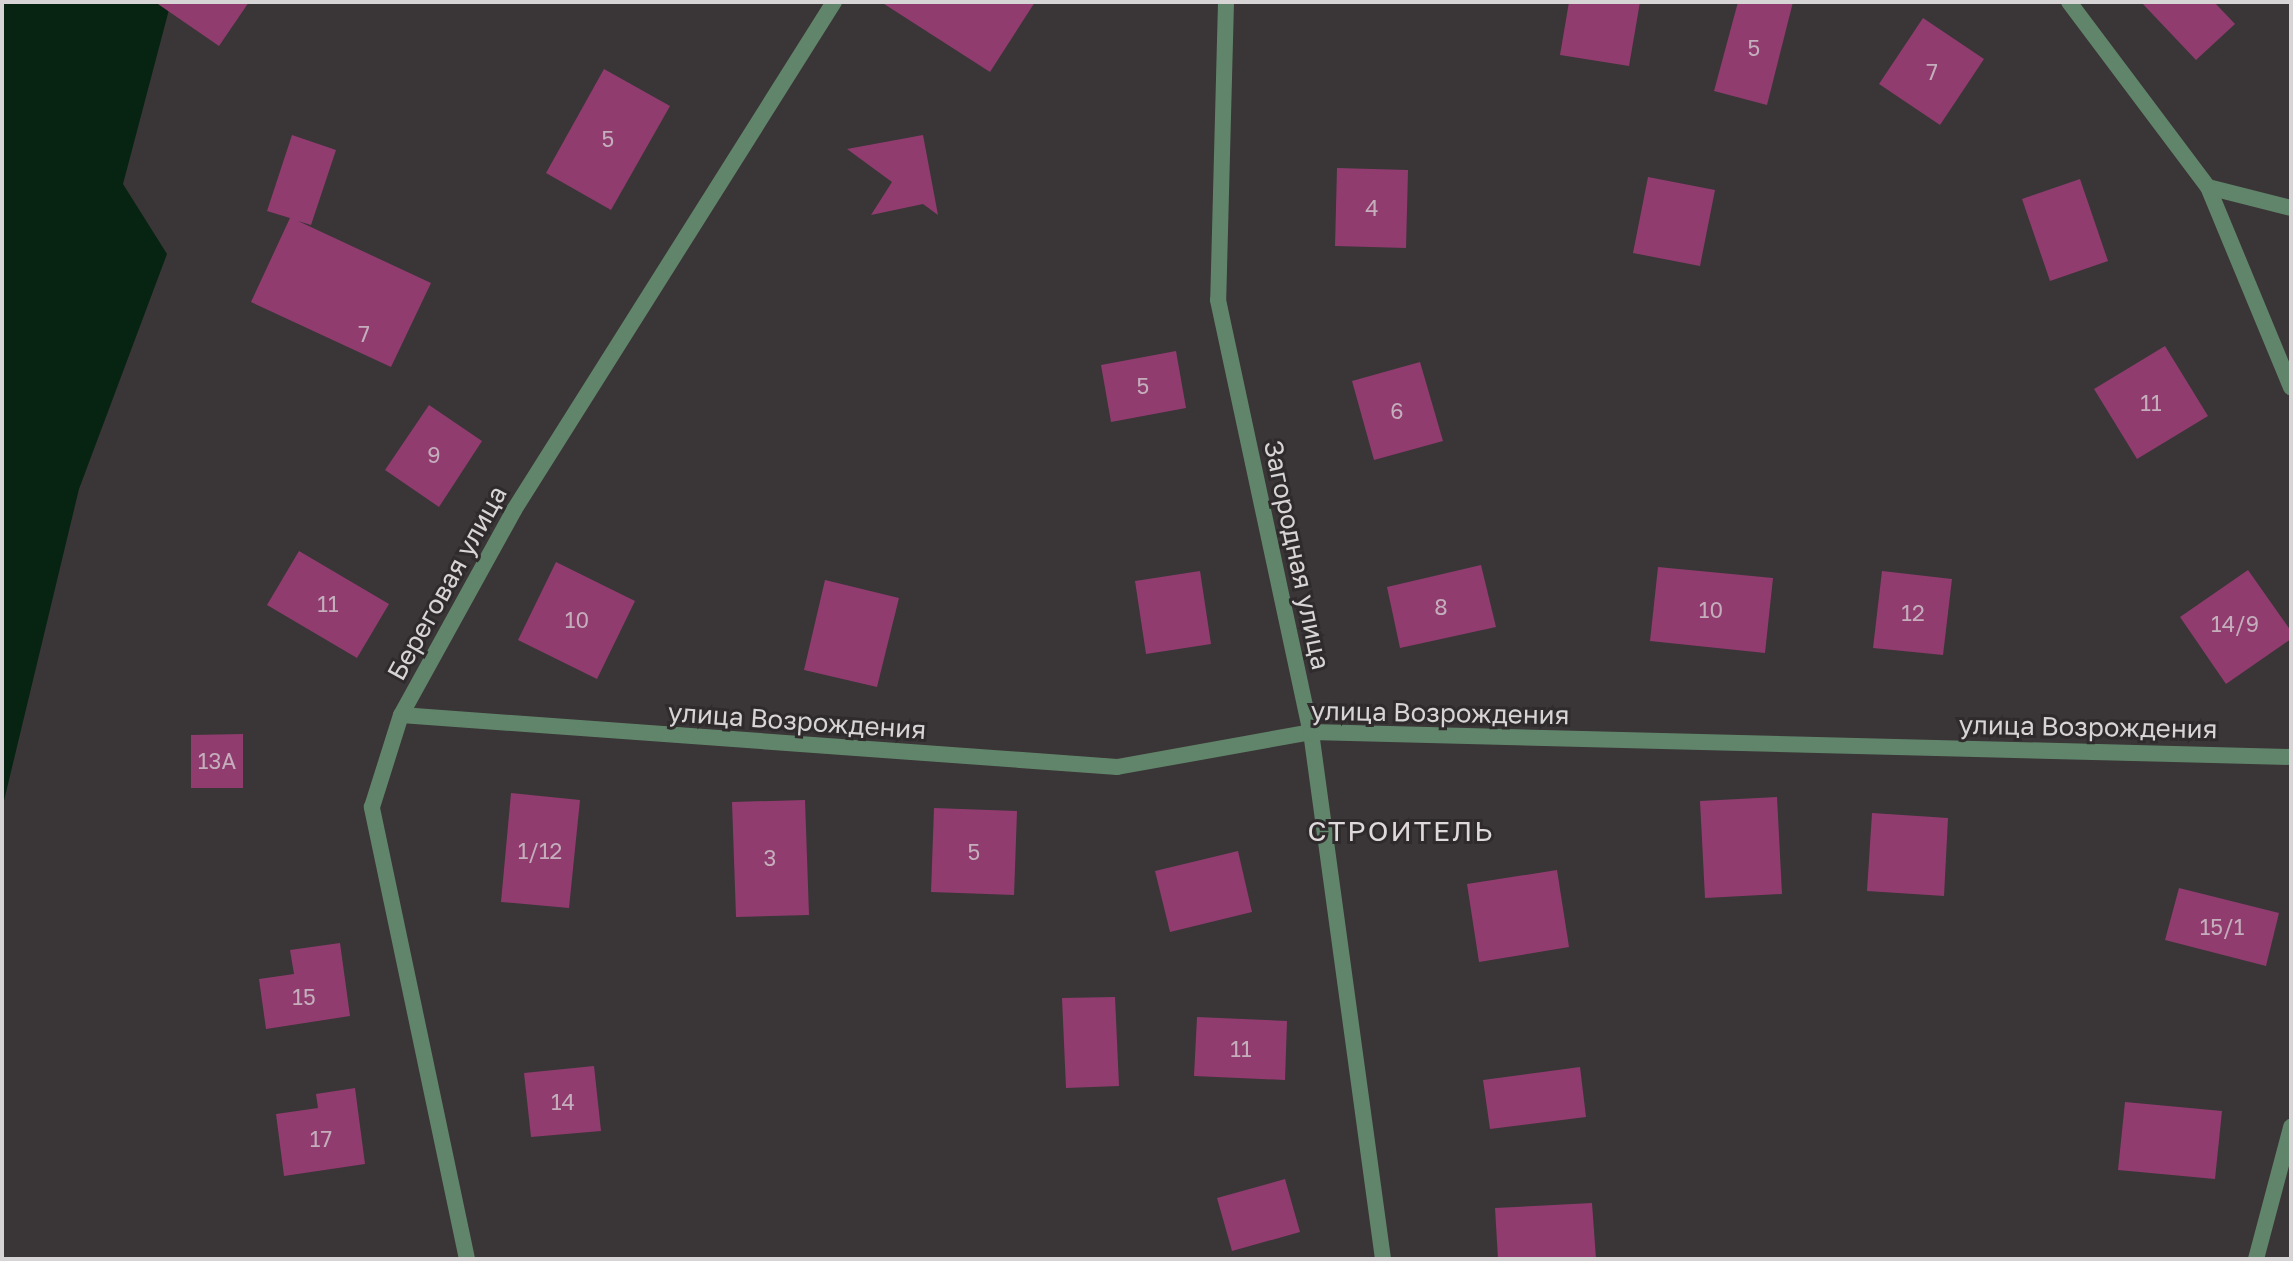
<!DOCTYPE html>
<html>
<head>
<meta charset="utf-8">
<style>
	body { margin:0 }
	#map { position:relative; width:2293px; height:1261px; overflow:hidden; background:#3a3537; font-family:"Golos Text",sans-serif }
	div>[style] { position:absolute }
	.water>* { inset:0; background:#062411 }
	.building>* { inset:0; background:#903c6f }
	.lane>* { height:16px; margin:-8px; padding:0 8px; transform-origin:8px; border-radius:8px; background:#61856a }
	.street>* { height:16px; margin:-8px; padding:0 8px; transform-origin:8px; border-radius:8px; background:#61856a }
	span { translate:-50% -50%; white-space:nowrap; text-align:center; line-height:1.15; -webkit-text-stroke:6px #2f2b2d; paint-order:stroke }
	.number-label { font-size:22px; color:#c5aebc }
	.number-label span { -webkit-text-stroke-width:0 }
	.street-label { font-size:26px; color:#d7d4d6 }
	.neighbourhood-label { font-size:28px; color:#dfd9dc; letter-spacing:2px }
	.frame { position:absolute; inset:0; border:4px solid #d7d4d6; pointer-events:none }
</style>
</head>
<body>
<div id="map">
	<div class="water">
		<i style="clip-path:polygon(2px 2px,171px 2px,123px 184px,167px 254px,79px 489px,2px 809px)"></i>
	</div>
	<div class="building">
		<i style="clip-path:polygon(155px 2px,249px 2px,219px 46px)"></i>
		<i style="clip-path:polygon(881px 2px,1035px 2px,990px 72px)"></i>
		<i style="clip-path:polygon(1569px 2px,1640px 2px,1629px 66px,1560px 55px)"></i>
		<i style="clip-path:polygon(1738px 2px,1793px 2px,1767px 105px,1714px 91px)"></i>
		<i style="clip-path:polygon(2141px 2px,2214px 2px,2235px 24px,2196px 60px)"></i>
		<i style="clip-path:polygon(1923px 18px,1984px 59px,1940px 125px,1879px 84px)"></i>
		<i style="clip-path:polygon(604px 69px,670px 106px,611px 210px,546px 173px)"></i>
		<i style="clip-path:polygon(292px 135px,336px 150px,311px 225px,298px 221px,431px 283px,391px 367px,251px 302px,290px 218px,267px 211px)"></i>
		<i style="clip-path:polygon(923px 135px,938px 215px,923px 204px,871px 215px,892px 182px,847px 149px)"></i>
		<i style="clip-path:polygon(1337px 168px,1408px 170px,1406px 248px,1335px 246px)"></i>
		<i style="clip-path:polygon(1648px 177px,1715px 190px,1700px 266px,1633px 253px)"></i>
		<i style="clip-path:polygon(2080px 179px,2108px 261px,2050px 281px,2022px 199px)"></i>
		<i style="clip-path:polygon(2165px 346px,2208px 416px,2137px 459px,2094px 389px)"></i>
		<i style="clip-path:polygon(1176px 351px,1186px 408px,1111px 422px,1101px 365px)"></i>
		<i style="clip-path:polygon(1420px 362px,1443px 441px,1374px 460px,1352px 381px)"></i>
		<i style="clip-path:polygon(429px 405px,482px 441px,439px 507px,385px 470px)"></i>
		<i style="clip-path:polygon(299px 551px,389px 604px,357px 658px,267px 605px)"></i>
		<i style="clip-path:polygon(556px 562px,635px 601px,597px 679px,518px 640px)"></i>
		<i style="clip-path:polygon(1481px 565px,1496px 627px,1400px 648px,1387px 587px)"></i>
		<i style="clip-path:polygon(1658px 567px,1773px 578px,1765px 653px,1650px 641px)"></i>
		<i style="clip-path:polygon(2248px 570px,2291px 631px,2291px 639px,2226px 684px,2180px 617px)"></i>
		<i style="clip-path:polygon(1200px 571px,1211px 644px,1146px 654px,1135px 581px)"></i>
		<i style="clip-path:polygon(1882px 571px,1952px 579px,1943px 655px,1873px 648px)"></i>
		<i style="clip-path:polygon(825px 580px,899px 598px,877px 687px,804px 670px)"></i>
		<i style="clip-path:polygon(243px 734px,243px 788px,191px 788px,191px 735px)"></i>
		<i style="clip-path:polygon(511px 793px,580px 800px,569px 908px,501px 902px)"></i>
		<i style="clip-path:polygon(1777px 797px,1782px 894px,1705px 898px,1700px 801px)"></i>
		<i style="clip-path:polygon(805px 800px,809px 915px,736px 917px,732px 802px)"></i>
		<i style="clip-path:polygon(934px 808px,1017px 811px,1014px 895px,931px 892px)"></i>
		<i style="clip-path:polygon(1872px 813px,1948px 818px,1944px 896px,1867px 891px)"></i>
		<i style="clip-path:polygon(1238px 851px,1252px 912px,1170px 932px,1155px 871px)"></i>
		<i style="clip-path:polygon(1557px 870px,1569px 947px,1479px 962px,1467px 884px)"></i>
		<i style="clip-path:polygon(2179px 888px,2279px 913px,2266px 966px,2165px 940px)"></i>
		<i style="clip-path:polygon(340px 943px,350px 1016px,266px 1029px,259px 979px,294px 974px,290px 950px)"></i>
		<i style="clip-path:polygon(1115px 997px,1119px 1086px,1066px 1088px,1062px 998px)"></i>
		<i style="clip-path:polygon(1197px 1017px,1287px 1021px,1285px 1080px,1194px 1076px)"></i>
		<i style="clip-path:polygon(594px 1066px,601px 1131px,531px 1137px,524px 1073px)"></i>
		<i style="clip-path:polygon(1580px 1067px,1586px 1117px,1490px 1129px,1483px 1080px)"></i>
		<i style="clip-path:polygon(355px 1088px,365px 1164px,284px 1176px,276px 1114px,318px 1108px,316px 1094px)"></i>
		<i style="clip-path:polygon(2125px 1102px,2222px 1111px,2215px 1179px,2118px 1170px)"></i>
		<i style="clip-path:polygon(1285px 1179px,1300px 1232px,1232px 1251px,1217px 1198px)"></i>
		<i style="clip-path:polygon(1592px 1203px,1596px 1259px,1498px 1259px,1495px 1208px)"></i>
	</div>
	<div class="lane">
		<i style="left:2208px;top:187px;width:86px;rotate:14.2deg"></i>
	</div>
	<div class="street">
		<i style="left:1226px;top:2px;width:298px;rotate:91.5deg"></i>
		<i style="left:1218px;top:300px;width:442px;rotate:77.9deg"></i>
		<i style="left:1311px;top:732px;width:532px;rotate:82.22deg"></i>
		<i style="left:2069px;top:2px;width:231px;rotate:53.1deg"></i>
		<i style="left:2208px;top:187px;width:217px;rotate:67.5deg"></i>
		<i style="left:401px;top:715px;width:718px;rotate:4.15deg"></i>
		<i style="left:1117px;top:767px;width:197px;rotate:-10.2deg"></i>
		<i style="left:1311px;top:732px;width:980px;rotate:1.46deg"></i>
		<i style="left:467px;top:1259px;width:462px;rotate:-101.9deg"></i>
		<i style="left:372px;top:807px;width:96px;rotate:-72.5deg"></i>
		<i style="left:401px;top:715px;width:234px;rotate:-61.1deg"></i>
		<i style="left:514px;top:510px;width:600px;rotate:-57.79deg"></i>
		<i style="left:2256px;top:1259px;width:137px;rotate:-75.1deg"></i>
	</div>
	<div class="number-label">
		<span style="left:1754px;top:48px">5</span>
		<span style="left:1932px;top:72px">7</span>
		<span style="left:608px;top:139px">5</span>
		<span style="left:1372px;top:208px">4</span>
		<span style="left:364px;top:334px">7</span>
		<span style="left:1143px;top:386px">5</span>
		<span style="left:2151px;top:403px">11</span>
		<span style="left:1397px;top:411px">6</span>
		<span style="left:434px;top:455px">9</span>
		<span style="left:328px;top:604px">11</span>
		<span style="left:1441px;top:607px">8</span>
		<span style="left:1711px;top:610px">10</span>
		<span style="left:1913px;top:613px">12</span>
		<span style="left:577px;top:620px">10</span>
		<span style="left:2235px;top:624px">14/9</span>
		<span style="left:217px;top:761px">13А</span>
		<span style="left:540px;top:851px">1/12</span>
		<span style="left:974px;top:852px">5</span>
		<span style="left:770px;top:858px">3</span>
		<span style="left:2222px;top:927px">15/1</span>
		<span style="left:304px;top:997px">15</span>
		<span style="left:1241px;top:1049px">11</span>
		<span style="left:563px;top:1102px">14</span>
		<span style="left:321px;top:1139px">17</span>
	</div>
	<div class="street-label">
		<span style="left:1297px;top:555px;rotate:78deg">Загородная улица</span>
		<span style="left:447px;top:583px;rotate:-61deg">Береговая улица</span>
		<span style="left:1440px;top:713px;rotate:1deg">улица Возрождения</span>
		<span style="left:797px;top:721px;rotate:4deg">улица Возрождения</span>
		<span style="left:2088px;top:727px;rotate:1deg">улица Возрождения</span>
	</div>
	<div class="neighbourhood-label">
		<span style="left:1401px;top:831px">СТРОИТЕЛЬ</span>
	</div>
	<div class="frame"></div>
</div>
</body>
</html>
